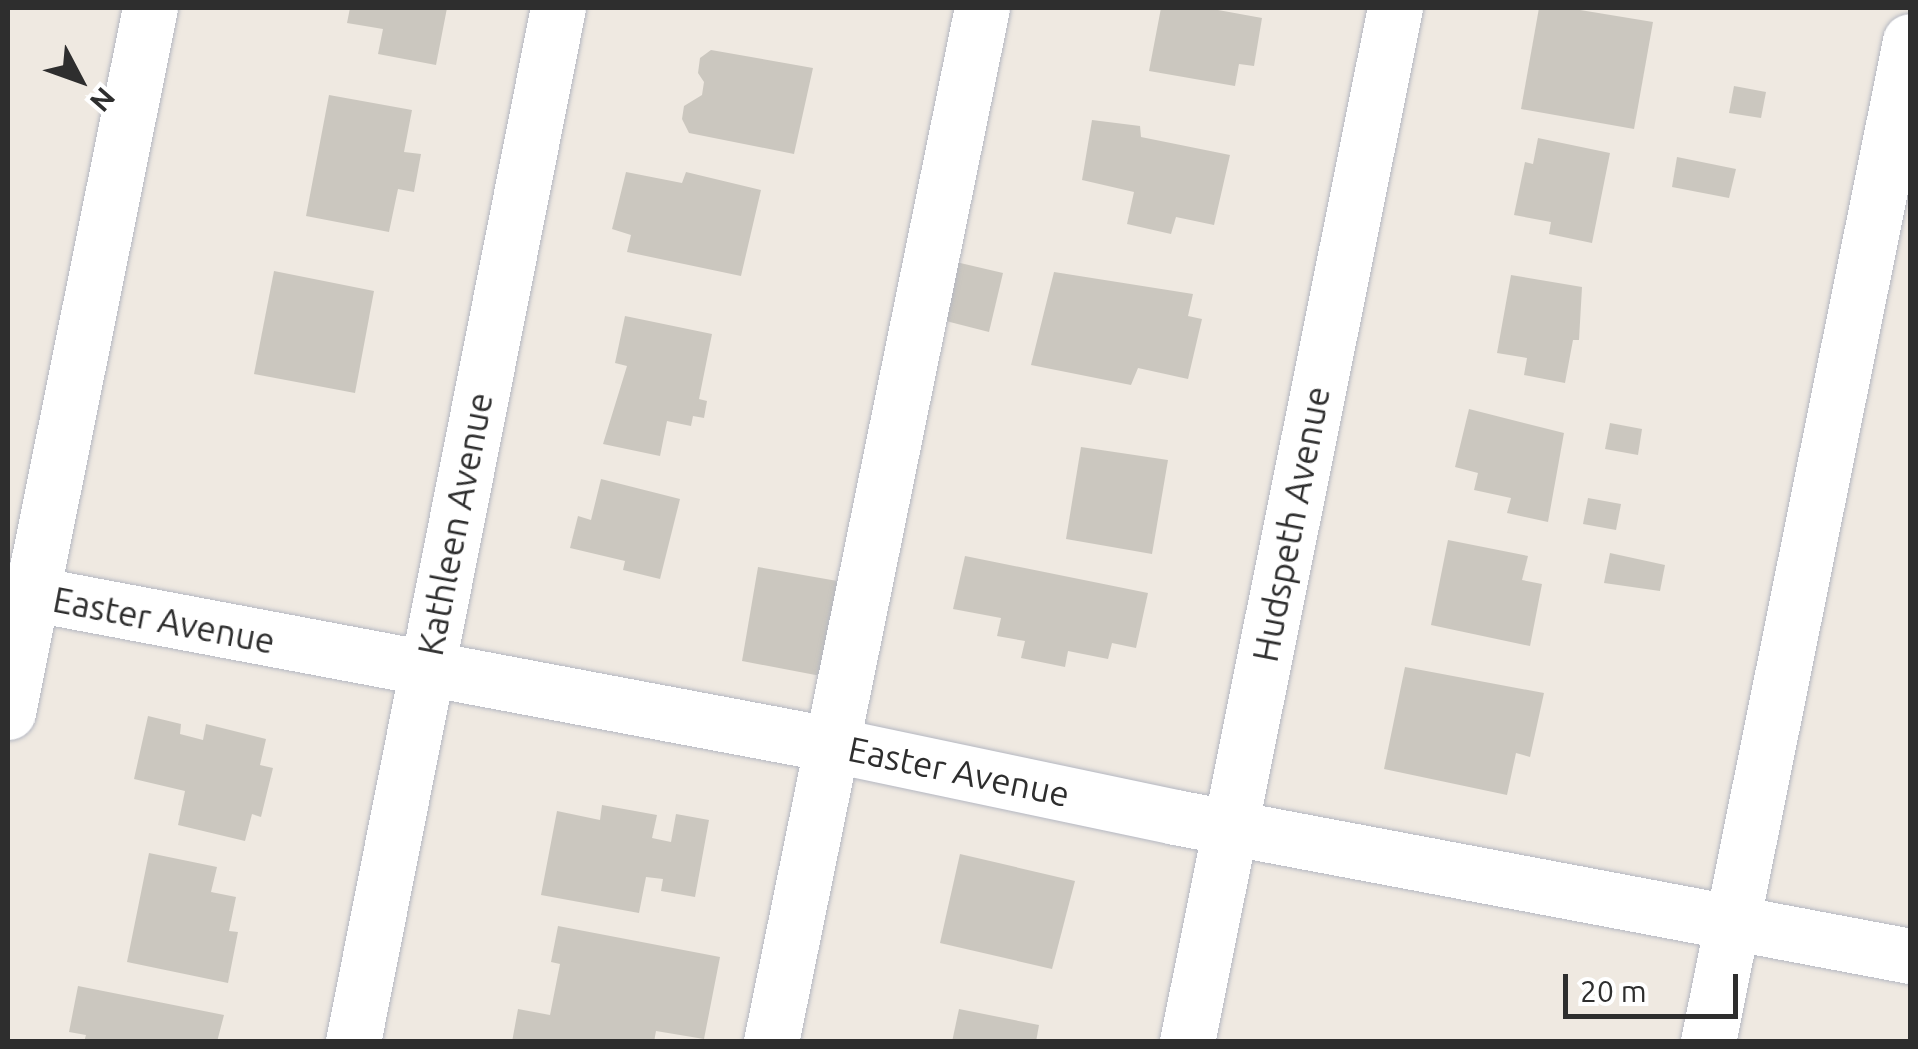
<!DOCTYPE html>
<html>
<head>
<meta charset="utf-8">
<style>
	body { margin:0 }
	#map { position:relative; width:1918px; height:1049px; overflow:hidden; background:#efe9e1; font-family:Ubuntu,sans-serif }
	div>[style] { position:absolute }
	.building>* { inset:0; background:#cbc7bf }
	.roads { filter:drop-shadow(0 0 2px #b4b7c1) drop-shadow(0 0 2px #b4b7c1) }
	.minor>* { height:55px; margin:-27.5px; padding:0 27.5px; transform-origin:27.5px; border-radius:27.5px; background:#fff }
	span { translate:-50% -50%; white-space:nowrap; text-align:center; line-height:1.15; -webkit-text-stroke:8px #fff; paint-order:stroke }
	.street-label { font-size:35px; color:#2e2e2e }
	.frame { position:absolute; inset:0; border:10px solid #2e2e2e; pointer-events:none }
	.north { position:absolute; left:30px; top:30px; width:100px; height:100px; -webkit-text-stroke:8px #fff; paint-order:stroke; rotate:131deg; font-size:28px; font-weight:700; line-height:40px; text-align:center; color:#2e2e2e }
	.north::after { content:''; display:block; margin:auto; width:35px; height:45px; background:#2e2e2e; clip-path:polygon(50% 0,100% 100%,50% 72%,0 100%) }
	.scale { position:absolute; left:1563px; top:974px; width:175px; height:45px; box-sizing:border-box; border:5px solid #2e2e2e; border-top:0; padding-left:12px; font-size:30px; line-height:35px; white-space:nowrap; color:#2e2e2e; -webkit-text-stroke:8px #fff; paint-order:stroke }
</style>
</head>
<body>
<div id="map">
	<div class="building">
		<i style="clip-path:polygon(350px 8px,447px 8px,436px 65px,378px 54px,383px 29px,347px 23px)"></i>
		<i style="clip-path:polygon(1161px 8px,1207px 8px,1262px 18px,1254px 66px,1239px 64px,1235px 86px,1149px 71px)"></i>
		<i style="clip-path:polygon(1539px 8px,1568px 8px,1653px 22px,1634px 129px,1521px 109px)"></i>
		<i style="clip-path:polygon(711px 50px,813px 68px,794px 154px,689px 133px,682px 119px,684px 106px,702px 95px,704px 82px,698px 73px,700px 58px)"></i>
		<i style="clip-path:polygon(1734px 86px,1766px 92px,1761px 118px,1729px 113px)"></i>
		<i style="clip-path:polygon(329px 95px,412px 110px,404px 152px,421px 154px,414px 192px,398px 189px,389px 232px,306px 216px)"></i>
		<i style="clip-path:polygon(1092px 120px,1140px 126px,1141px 137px,1230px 155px,1214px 225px,1176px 217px,1171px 234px,1127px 224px,1134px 192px,1082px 180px)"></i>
		<i style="clip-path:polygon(1538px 138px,1610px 153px,1592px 243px,1549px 234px,1551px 222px,1514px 215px,1525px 162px,1533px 164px)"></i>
		<i style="clip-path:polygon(1677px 157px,1736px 169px,1729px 198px,1672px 187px)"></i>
		<i style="clip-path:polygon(626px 172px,682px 183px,686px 172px,761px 190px,741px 276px,627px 252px,631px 235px,612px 229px)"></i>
		<i style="clip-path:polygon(956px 262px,1003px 273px,989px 332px,942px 320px)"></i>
		<i style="clip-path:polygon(274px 271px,374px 291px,355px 393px,254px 374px)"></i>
		<i style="clip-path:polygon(1054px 272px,1193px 294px,1188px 316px,1202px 319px,1188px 379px,1138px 368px,1131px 385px,1031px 365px)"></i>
		<i style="clip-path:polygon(1511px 275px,1582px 287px,1579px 340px,1573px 340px,1565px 383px,1524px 375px,1527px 358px,1497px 353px)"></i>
		<i style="clip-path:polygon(625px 316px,712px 334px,699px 399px,707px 401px,704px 418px,693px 416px,691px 426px,667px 421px,660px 456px,603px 444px,627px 366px,615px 363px)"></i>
		<i style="clip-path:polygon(1469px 409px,1564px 433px,1548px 522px,1507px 513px,1511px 498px,1474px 490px,1478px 473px,1455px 467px)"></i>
		<i style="clip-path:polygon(1610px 423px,1642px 429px,1638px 455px,1605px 449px)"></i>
		<i style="clip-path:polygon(1081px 447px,1168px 460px,1152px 554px,1066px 539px)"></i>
		<i style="clip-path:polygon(601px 479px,680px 499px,660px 579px,623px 570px,625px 561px,570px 548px,578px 516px,591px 520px)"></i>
		<i style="clip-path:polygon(1588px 498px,1621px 504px,1616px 530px,1583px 524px)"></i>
		<i style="clip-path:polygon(1448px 540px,1528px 556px,1522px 580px,1542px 584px,1530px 646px,1431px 625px)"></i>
		<i style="clip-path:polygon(1610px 553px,1665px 565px,1660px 591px,1604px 583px)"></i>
		<i style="clip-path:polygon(965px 556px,1148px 593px,1136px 648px,1112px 643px,1108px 659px,1068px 651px,1065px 667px,1021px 658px,1025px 641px,997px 636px,1001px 618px,953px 609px)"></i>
		<i style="clip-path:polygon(758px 567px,843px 582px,826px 677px,742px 661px)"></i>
		<i style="clip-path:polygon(1405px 667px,1544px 693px,1530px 757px,1516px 753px,1507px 795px,1384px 769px)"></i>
		<i style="clip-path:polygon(148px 716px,181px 724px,180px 734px,203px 740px,206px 724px,266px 739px,260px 765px,273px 768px,261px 817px,252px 814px,245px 841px,178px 825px,185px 791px,134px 779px)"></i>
		<i style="clip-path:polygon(602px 805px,657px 815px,652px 838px,671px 842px,676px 814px,709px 820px,695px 897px,661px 891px,663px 879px,646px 877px,639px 913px,541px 895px,557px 811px,600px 820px)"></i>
		<i style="clip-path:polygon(149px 853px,217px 867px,211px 892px,236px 897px,229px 931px,238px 932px,228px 983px,127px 962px)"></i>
		<i style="clip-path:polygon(960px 854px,1075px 881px,1052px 969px,940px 943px)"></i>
		<i style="clip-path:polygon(558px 926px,720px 957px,704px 1039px,656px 1031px,654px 1042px,512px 1042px,518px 1009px,550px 1015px,560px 964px,551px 962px)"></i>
		<i style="clip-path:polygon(78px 986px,224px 1015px,217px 1042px,84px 1042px,86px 1035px,69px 1032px)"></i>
		<i style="clip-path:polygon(959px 1009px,1039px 1025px,1036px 1042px,952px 1042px)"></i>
	</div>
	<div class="roads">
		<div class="minor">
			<i style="left:8px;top:589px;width:836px;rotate:10.69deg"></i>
			<i style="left:829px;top:744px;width:354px;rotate:11.9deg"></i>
			<i style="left:1175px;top:817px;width:748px;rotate:10.71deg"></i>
			<i style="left:8px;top:712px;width:718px;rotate:-78.6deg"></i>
			<i style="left:353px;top:1042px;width:1054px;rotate:-78.79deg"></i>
			<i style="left:771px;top:1042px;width:1055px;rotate:-78.47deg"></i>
			<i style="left:1187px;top:1042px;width:1055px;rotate:-78.63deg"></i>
			<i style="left:1708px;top:1042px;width:1021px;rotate:-78.59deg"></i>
		</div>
	</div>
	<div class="street-label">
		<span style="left:455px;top:524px;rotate:-79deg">Kathleen Avenue</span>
		<span style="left:1291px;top:524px;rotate:-79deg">Hudspeth Avenue</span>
		<span style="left:164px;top:620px;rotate:11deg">Easter Avenue</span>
		<span style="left:959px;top:771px;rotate:12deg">Easter Avenue</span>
	</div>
	<div class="frame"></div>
	<div class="north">N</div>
	<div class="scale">20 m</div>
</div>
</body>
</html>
